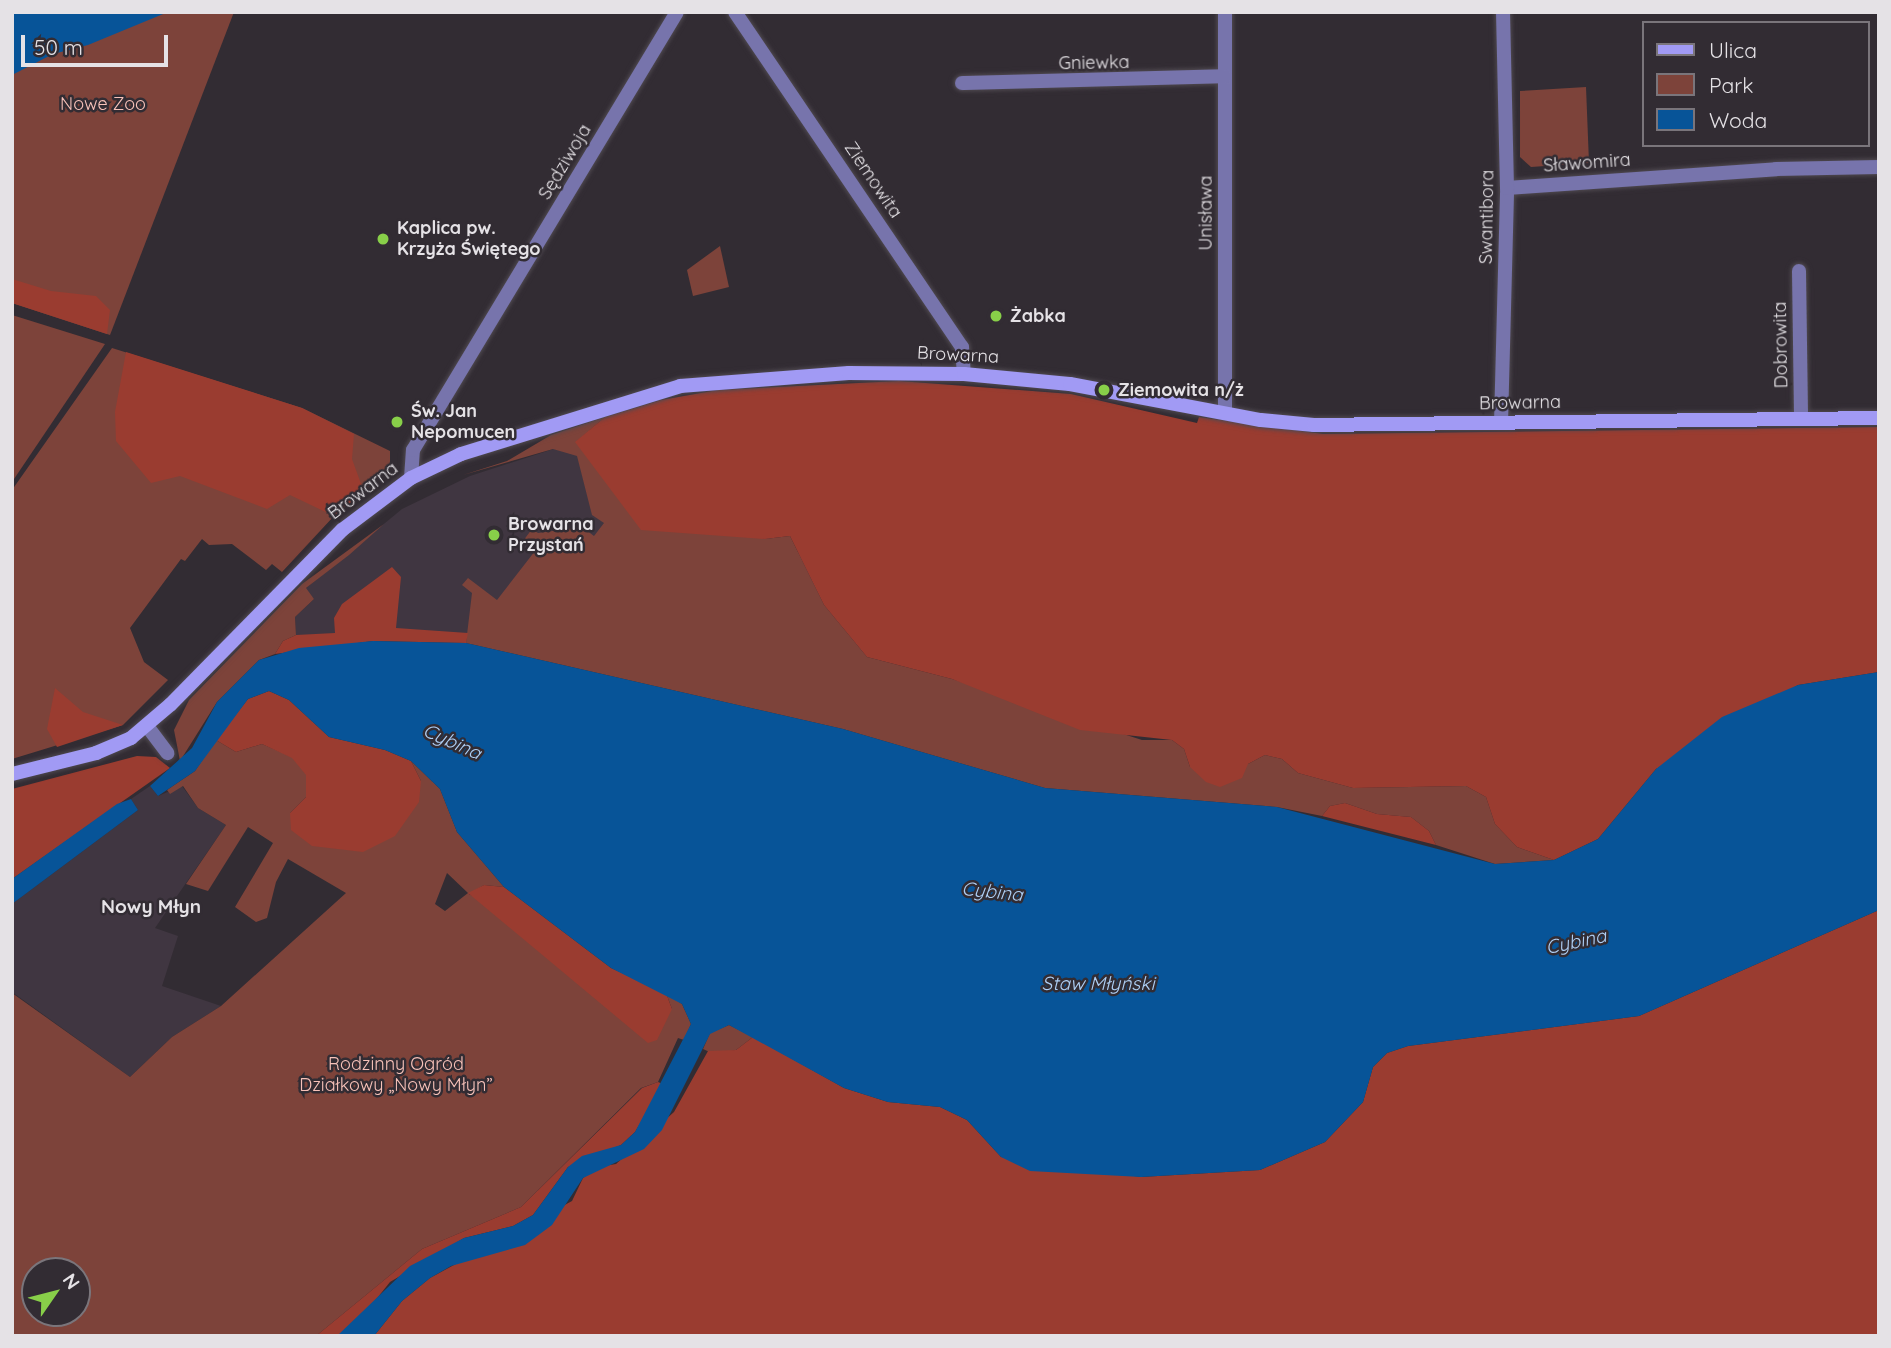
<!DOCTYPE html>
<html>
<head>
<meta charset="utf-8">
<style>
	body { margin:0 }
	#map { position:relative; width:1891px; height:1348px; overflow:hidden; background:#322c33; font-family:Quicksand,sans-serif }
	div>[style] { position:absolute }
	.built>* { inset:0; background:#403641 }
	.green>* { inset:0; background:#7d433a }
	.forest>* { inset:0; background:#9a3c30 }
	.water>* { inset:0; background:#075498 }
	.roads { filter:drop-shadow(0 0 2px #4f4950) drop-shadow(0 0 2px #4f4950) }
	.street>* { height:14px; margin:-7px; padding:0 7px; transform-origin:7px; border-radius:7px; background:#7774ac }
	.secondary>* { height:14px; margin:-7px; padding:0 7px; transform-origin:7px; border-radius:7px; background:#a19af4 }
	.dots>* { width:19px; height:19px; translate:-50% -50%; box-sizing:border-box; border:4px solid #322c33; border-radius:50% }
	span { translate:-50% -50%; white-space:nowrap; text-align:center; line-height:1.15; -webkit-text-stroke:5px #322c33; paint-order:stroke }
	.street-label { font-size:18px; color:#e5e2e6 }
	.park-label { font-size:18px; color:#f8c2b9 }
	.poi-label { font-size:18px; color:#e5e2e6; font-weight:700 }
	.left { translate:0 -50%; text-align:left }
	.water-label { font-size:19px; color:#aecff5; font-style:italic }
	.neighbourhood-label { font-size:19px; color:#e5e2e6; font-weight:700 }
	.frame { position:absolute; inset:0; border:14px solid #e5e2e6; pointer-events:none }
	.legend { position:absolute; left:1642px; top:21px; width:228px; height:126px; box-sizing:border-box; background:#322c33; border:2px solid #7a757b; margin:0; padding:9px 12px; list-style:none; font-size:21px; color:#e5e2e6 }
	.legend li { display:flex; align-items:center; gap:14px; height:35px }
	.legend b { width:35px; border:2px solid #7a757b }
	.north { position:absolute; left:21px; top:1257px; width:70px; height:70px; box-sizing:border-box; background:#322c33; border:2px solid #7a757b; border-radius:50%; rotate:55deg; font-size:19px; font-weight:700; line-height:28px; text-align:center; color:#e5e2e6 }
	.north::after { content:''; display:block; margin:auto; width:24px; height:32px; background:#88cf49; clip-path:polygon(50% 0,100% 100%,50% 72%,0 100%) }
	.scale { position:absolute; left:21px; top:35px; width:147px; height:32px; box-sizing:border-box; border:4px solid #e5e2e6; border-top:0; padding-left:9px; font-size:21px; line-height:24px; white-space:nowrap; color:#e5e2e6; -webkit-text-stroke:5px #322c33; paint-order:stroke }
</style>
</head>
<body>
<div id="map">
	<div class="built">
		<i style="clip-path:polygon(575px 442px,801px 554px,824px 605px,867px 657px,296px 638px,295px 617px,314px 599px,305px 589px,402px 509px,470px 476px)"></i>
		<i style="clip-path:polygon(150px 786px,158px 796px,182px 786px,198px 808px,226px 825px,155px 928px,178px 936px,162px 986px,221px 1006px,172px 1037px,130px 1077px,12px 992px,12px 904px,138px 810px,131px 799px)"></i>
	</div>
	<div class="green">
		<i style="clip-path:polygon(12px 12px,234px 12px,110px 335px,12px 303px)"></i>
		<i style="clip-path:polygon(1586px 87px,1589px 163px,1531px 167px,1520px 157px,1520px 91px)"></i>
		<i style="clip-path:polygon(720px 246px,729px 287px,693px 296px,687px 270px)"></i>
		<i style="clip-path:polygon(12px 315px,105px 344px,12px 482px)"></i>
		<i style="clip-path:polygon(112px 348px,302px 408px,390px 451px,390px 468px,334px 516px,282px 572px,272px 564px,266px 570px,232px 544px,209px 545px,202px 539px,185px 561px,181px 559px,130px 628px,144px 662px,168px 680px,123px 725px,12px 759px,12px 490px)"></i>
		<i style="clip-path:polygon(605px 417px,576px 442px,616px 492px,765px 539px,790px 536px,824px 605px,867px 657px,952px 679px,1142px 740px,1172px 740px,1184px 749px,1190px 767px,1248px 764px,1265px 755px,1282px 759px,1298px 773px,1353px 788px,1466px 786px,1486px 797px,1495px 824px,1517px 847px,1554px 860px,1495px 864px,1436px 845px,1429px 831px,1411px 817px,1377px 814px,1345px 803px,1330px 806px,1322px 816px,1277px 807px,1045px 788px,843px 729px,466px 643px,472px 593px,462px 585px,468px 578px,497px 600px,535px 551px,523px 541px,532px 529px,538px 533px,582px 527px,594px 536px,604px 523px,592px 515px,577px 456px,553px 449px,463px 475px,507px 461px,551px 435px)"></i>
		<i style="clip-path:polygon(384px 524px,349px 555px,306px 588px,314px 599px,295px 617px,296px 635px,283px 641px,275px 654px,259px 660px,217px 702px,180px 761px,174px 730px,189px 700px,302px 584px)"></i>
		<i style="clip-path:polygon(evenodd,216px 740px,236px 752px,262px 744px,292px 757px,306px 774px,306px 797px,290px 813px,421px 781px,411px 761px,440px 789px,457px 832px,504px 887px,484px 885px,469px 894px,672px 1009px,666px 993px,682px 1004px,691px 1024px,684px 1040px,678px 1038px,658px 1082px,641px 1088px,521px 1207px,422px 1249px,316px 1336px,12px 1336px,12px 993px,130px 1077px,172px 1037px,221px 1006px,346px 893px,288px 859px,276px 882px,267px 918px,256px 922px,235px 907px,273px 843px,248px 827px,208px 891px,186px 884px,226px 825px,198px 808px,183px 786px,170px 794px,167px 790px,195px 771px,216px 740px,447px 873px,468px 893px,445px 911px,435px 904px,447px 873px,216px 740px,35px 1271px,77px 1271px,77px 1313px,35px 1313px,35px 1271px)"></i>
		<i style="clip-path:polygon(729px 1025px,753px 1037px,736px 1050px,714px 1054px,703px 1049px,710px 1033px)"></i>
	</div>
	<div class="forest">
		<i style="clip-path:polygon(12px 279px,51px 291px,96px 296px,110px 310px,107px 334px,12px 303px)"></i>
		<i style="clip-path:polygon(126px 352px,302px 408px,354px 434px,352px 459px,364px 492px,334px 516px,290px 495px,267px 509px,180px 476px,151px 483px,116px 441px,115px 412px)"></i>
		<i style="clip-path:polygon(899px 381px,1071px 394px,1197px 423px,1199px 417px,1323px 434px,1879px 427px,1879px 672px,1798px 685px,1656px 769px,1598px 839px,1554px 860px,1517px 847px,1495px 824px,1486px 797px,1466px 786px,1353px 788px,1298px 773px,1282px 759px,1265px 755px,1248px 764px,1242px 778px,1220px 787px,1206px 782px,1190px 767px,1184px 749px,1172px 740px,1080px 730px,952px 679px,867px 657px,824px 605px,790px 536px,765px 539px,641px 530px,575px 442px,605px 417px,661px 400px,718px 390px)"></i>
		<i style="clip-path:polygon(392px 567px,401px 577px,396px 628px,468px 633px,466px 643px,373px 641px,275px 654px,283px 641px,296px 635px,335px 633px,334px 618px,342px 604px)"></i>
		<i style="clip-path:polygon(55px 688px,83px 712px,123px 725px,57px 747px,47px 729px)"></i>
		<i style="clip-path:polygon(269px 691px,289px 700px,329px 737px,385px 750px,411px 761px,421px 781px,419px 802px,395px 836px,363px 852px,312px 846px,291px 830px,290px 813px,306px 797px,306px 775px,292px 758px,262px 744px,236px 752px,216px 740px,248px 699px)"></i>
		<i style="clip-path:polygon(137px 756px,156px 757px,170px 768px,12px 879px,12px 789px)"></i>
		<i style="clip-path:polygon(1345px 803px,1377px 814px,1411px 817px,1429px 831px,1436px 845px,1322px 816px,1330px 806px)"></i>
		<i style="clip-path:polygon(484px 885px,504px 887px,611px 968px,666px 993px,672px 1009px,657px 1040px,648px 1043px,468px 893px)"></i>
		<i style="clip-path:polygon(1879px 910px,1879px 1336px,374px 1336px,402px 1301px,430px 1278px,572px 1201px,583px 1178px,598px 1167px,616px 1164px,674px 1112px,708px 1051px,736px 1050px,753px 1037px,844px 1088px,888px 1102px,940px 1107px,967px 1120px,1001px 1157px,1141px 1177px,1260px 1170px,1325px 1142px,1363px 1102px,1373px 1067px,1387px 1053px,1408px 1046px,1639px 1016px)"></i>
		<i style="clip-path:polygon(658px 1082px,663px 1084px,635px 1132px,621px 1145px,568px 1167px,533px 1215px,513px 1226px,464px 1238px,390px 1282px,362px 1317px,337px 1336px,316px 1336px,422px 1249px,521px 1207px,642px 1088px)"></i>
	</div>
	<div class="water">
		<i style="clip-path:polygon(12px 12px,168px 12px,88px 45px,53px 54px,12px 75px)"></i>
		<i style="clip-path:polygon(373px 641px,466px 643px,843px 729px,1045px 788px,1277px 807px,1495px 864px,1554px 860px,1598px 839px,1656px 769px,1722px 717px,1798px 685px,1879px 672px,1879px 910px,1639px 1016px,1408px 1046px,1387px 1053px,1373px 1067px,1363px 1102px,1325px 1142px,1260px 1170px,1141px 1177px,1030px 1171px,1001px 1157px,967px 1120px,940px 1107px,888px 1102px,844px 1088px,729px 1025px,710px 1034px,662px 1130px,644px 1149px,583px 1178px,552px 1225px,525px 1245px,451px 1266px,430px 1278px,402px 1301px,374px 1336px,337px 1336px,410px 1266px,464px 1238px,513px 1226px,533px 1215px,568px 1167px,582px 1156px,621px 1145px,635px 1132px,691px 1024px,682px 1004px,611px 968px,504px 887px,457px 832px,440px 789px,411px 761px,385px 750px,329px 737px,289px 700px,269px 691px,248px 699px,195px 771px,158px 796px,150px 786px,192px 748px,217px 702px,259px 660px,299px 648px)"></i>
		<i style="clip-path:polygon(131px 799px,138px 810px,12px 904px,12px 879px,117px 804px)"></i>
	</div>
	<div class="roads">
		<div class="street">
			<i style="left:735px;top:12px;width:405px;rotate:55.9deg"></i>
			<i style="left:962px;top:347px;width:27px;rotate:86deg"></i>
			<i style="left:1225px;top:12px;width:401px;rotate:90deg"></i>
			<i style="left:962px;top:83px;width:263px;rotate:-1.5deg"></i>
			<i style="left:1507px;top:188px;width:270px;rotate:-4deg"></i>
			<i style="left:1776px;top:169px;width:103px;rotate:-1.1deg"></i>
			<i style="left:1799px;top:271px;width:148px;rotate:89.2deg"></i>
			<i style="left:1501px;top:423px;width:235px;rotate:-88.5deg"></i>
			<i style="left:1507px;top:188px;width:176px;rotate:-91.3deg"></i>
			<i style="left:411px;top:478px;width:28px;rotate:-86deg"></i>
			<i style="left:413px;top:450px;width:511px;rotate:-58.92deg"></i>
			<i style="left:147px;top:726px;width:34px;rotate:53deg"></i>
		</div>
		<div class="secondary">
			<i style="left:12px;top:774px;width:87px;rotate:-14deg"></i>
			<i style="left:96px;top:753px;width:38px;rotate:-23deg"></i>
			<i style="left:131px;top:738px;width:52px;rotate:-40.4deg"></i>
			<i style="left:171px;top:704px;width:244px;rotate:-45.5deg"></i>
			<i style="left:342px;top:530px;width:86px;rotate:-37deg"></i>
			<i style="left:411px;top:478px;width:55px;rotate:-25.6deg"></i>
			<i style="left:461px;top:454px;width:229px;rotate:-17.2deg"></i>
			<i style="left:680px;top:386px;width:169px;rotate:-4.4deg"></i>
			<i style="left:849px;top:373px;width:115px;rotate:0.5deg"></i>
			<i style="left:964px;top:374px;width:106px;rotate:5.4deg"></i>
			<i style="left:1070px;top:384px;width:194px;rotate:10.7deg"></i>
			<i style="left:1261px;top:420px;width:53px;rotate:5.4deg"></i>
			<i style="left:1314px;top:425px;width:565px;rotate:-0.71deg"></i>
		</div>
	</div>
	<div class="dots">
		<i style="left:383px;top:239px;background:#88cf49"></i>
		<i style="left:996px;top:316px;background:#88cf49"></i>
		<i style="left:1104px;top:390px;background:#88cf49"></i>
		<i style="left:397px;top:422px;background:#88cf49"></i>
		<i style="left:494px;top:535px;background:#88cf49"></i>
	</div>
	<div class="street-label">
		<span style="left:1094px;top:63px;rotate:-1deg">Gniewka</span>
		<span style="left:565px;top:162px;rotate:-59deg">Sędziwoja</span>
		<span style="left:1587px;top:163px;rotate:-4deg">Sławomira</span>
		<span style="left:873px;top:180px;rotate:56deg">Ziemowita</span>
		<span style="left:1206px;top:213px;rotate:-90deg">Unisława</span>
		<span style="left:1487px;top:217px;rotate:-89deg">Swantibora</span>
		<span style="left:1781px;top:345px;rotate:-91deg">Dobrowita</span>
		<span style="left:958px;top:355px;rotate:3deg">Browarna</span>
		<span style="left:1520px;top:403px;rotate:-1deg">Browarna</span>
		<span style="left:363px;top:491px;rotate:-37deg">Browarna</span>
	</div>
	<div class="park-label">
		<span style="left:103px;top:104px">Nowe Zoo</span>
		<span style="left:396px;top:1075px">Rodzinny Ogród<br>Działkowy „Nowy Młyn”</span>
	</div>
	<div class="poi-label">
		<span class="left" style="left:397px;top:239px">Kaplica pw.<br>Krzyża Świętego</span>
		<span class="left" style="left:1010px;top:316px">Żabka</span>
		<span class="left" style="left:1118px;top:390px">Ziemowita n/ż</span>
		<span class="left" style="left:411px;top:422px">Św. Jan<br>Nepomucen</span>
		<span class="left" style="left:508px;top:535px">Browarna<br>Przystań</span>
	</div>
	<div class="water-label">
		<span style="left:452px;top:742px;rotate:24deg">Cybina</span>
		<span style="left:992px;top:892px;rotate:6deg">Cybina</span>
		<span style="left:1576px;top:942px;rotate:-12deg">Cybina</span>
		<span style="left:1098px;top:984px">Staw Młyński</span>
	</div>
	<div class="neighbourhood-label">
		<span style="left:151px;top:907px">Nowy Młyn</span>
	</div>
	<div class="frame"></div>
	<ul class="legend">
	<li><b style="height:9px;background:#a19af4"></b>Ulica</li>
	<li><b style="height:19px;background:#7d433a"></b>Park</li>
	<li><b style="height:19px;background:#075498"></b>Woda</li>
	</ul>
	<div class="north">N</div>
	<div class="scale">50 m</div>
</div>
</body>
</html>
